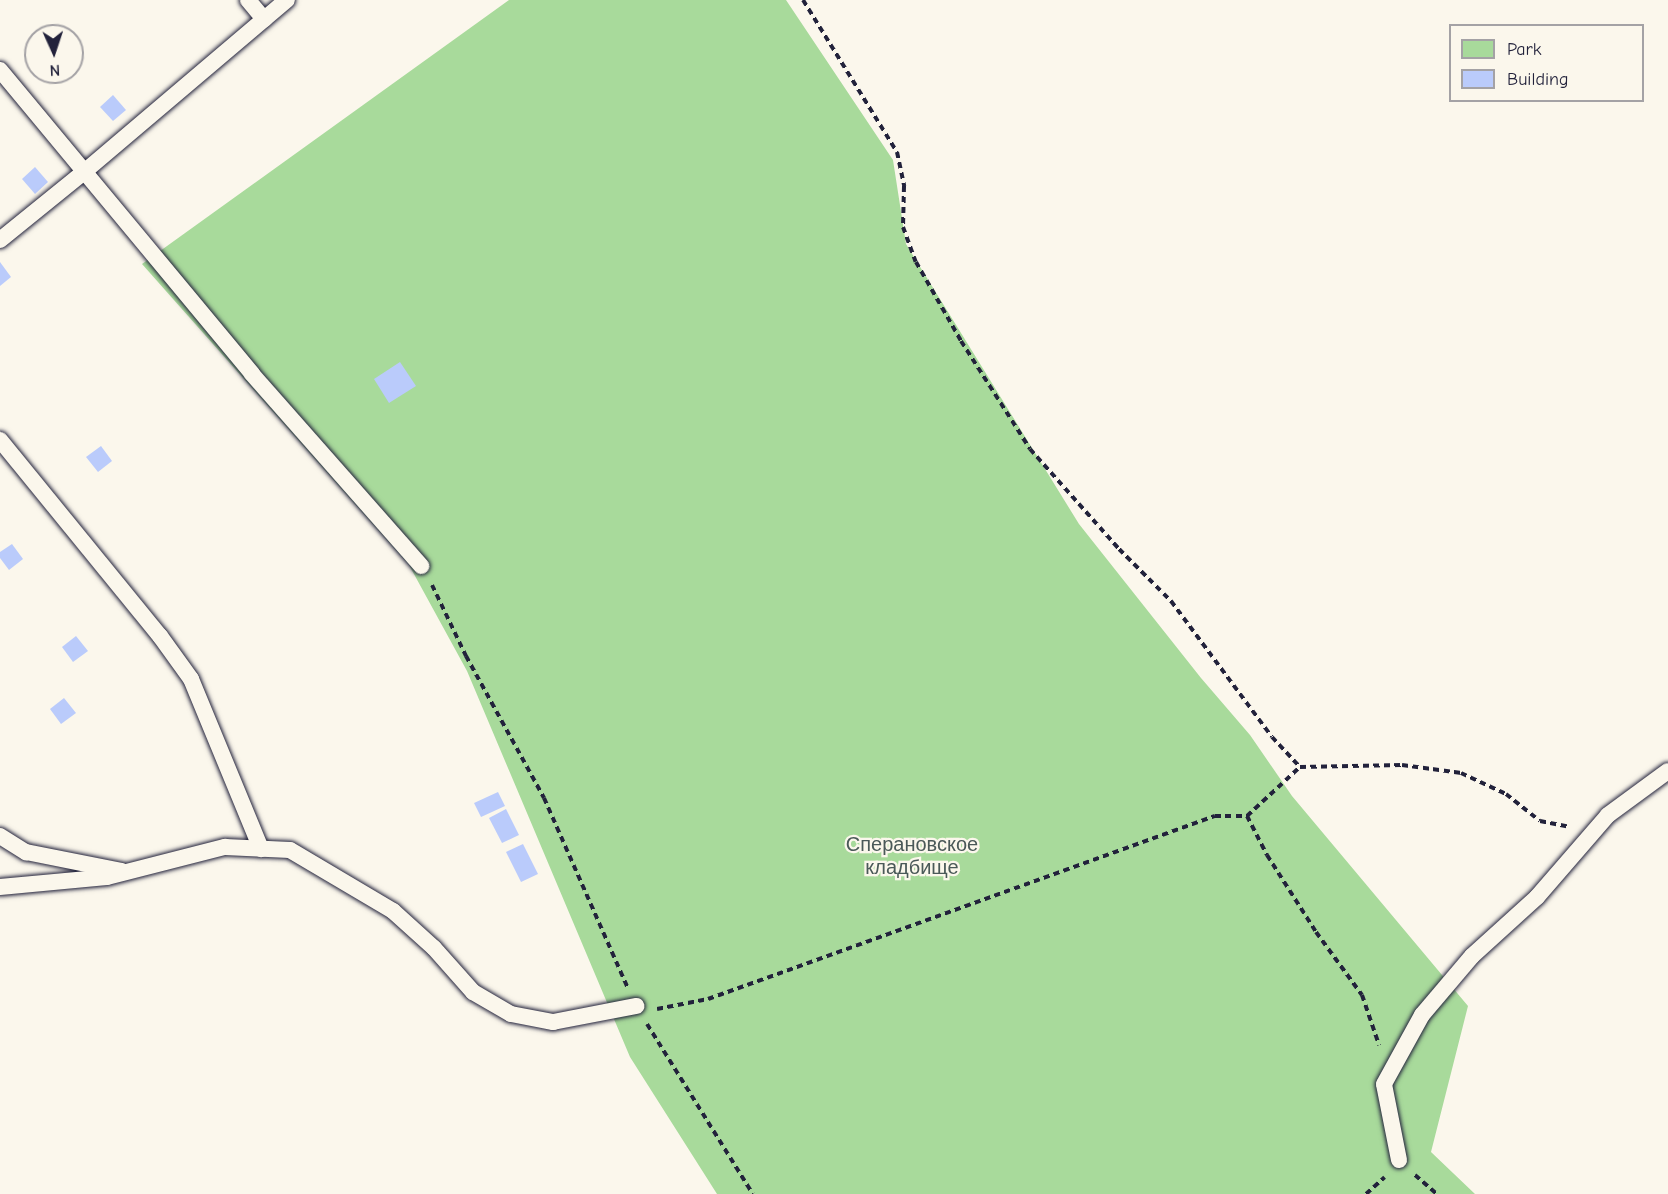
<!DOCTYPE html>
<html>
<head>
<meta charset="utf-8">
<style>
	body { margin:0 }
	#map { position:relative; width:1668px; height:1194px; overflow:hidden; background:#fbf7ec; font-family:"Comic Neue",sans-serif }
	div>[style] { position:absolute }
	.green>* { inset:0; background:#a8da9b }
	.building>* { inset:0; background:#bacbfb }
	.path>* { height:4px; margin-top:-2px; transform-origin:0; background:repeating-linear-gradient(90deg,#22223b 0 6px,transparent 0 10.5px) }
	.roads { filter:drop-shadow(0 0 2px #22223b) drop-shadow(0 0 2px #22223b) }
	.service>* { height:16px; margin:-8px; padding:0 8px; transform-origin:8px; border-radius:8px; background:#fbf7ec }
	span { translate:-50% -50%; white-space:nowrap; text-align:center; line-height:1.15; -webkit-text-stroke:4.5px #fbf7ec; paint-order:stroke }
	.park-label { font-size:20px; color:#4a5958 }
	.legend { position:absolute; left:1449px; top:24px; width:195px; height:78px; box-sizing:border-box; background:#fbf7ec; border:2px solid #a4a2a5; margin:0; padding:8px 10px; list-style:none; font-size:18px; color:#22223b }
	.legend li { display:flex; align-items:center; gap:12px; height:30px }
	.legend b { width:30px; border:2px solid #a4a2a5 }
	.north { position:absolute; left:24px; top:24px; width:60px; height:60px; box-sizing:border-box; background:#fbf7ec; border:2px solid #a4a2a5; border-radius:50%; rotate:177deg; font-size:16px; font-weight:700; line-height:24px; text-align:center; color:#22223b }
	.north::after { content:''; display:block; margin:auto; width:21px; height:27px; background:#22223b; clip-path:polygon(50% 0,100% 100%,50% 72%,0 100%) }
</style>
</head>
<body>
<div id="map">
	<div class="green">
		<i style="clip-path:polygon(509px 0,786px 0,893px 160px,906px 244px,1079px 524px,1201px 678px,1250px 735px,1292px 796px,1468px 1006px,1431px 1152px,1475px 1194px,717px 1194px,630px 1057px,467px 671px,409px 565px,142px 264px)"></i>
	</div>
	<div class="building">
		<i style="clip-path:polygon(113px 95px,126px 110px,113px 121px,100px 107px)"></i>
		<i style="clip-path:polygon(35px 167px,48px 182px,35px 194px,22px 179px)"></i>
		<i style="clip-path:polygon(0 262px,11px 277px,0 286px)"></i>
		<i style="clip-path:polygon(400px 362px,416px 386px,389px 403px,374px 379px)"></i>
		<i style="clip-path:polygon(101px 446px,112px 461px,98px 472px,86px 457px)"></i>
		<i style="clip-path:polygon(12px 544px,23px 559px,9px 570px,0 558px,0 552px)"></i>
		<i style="clip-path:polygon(76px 636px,88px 651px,73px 662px,62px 647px)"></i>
		<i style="clip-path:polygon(64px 698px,76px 713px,61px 724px,50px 709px)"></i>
		<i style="clip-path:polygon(498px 792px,505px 806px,481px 817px,474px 803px)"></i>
		<i style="clip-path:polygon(506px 809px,519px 835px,502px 843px,489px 818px)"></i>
		<i style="clip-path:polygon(523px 844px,538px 874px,521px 882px,506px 852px)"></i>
	</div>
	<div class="path">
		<i style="left:803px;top:0;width:179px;rotate:58.3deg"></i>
		<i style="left:897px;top:152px;width:35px;rotate:78deg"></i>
		<i style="left:904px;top:186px;width:41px;rotate:91.4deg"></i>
		<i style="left:903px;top:227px;width:37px;rotate:70deg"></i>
		<i style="left:916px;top:262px;width:91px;rotate:60.3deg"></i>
		<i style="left:961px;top:341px;width:128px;rotate:57.4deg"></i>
		<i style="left:1030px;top:449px;width:134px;rotate:48.3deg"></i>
		<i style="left:1119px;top:549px;width:74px;rotate:45deg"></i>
		<i style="left:1171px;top:601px;width:169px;rotate:53.4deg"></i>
		<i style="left:1272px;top:737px;width:41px;rotate:47deg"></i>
		<i style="left:432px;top:585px;width:79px;rotate:64.4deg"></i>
		<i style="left:466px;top:656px;width:162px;rotate:61.2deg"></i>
		<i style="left:544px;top:798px;width:206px;rotate:66.2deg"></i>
		<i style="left:1247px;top:816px;width:72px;rotate:-42.8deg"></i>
		<i style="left:1300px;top:767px;width:102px;rotate:-1.1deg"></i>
		<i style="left:1402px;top:765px;width:60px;rotate:7.7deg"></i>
		<i style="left:1461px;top:773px;width:50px;rotate:25deg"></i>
		<i style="left:1506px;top:794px;width:43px;rotate:38.5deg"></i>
		<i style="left:1540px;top:821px;width:31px;rotate:11deg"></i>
		<i style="left:657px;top:1009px;width:52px;rotate:-11.1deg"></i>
		<i style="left:708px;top:999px;width:539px;rotate:-19.85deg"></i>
		<i style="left:1215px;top:816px;width:32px"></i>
		<i style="left:1247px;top:816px;width:44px;rotate:62.9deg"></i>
		<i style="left:1267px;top:855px;width:91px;rotate:57.5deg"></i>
		<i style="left:1316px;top:932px;width:78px;rotate:53.9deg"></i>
		<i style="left:1362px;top:995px;width:53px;rotate:71.2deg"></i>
		<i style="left:647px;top:1024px;width:200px;rotate:58.1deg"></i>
		<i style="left:1415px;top:1175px;width:29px;rotate:41deg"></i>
		<i style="left:1366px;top:1194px;width:25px;rotate:-42deg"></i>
	</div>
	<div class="roads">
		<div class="service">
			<i style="left:248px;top:0;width:25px;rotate:50deg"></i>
			<i style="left:0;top:70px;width:395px;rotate:50.3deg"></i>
			<i style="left:252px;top:374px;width:256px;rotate:48.6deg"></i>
			<i style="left:0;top:240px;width:108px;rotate:-39deg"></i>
			<i style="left:84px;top:172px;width:266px;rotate:-40.3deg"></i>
			<i style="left:0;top:440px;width:253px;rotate:50.8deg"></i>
			<i style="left:160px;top:636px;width:53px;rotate:54.2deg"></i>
			<i style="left:191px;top:679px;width:184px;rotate:67.6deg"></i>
			<i style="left:0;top:836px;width:31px;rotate:32deg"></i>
			<i style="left:26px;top:852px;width:98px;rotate:11.2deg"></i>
			<i style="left:0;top:887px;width:107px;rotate:-5.3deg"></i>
			<i style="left:107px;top:877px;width:122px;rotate:-14.3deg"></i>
			<i style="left:225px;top:847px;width:65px;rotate:2.6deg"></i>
			<i style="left:290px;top:850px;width:120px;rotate:30.6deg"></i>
			<i style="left:393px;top:911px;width:55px;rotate:42.1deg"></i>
			<i style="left:434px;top:948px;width:59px;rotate:48.4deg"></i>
			<i style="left:473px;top:992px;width:44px;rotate:30.1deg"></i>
			<i style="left:511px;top:1014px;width:43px;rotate:10.8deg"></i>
			<i style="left:553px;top:1022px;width:85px;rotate:-10.9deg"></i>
			<i style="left:1399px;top:1160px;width:77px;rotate:-101.2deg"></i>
			<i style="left:1384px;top:1084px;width:79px;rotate:-61.2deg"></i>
			<i style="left:1422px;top:1015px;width:77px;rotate:-49.7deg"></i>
			<i style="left:1472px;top:956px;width:88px;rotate:-42.2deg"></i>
			<i style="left:1537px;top:897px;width:108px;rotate:-49.1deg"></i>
			<i style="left:1608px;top:815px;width:74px;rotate:-36.3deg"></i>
		</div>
	</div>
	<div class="park-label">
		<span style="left:912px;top:856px">Сперановское<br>кладбище</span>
	</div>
	<ul class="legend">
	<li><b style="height:16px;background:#a8da9b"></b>Park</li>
	<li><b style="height:16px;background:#bacbfb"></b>Building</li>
	</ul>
	<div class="north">N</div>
</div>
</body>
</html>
